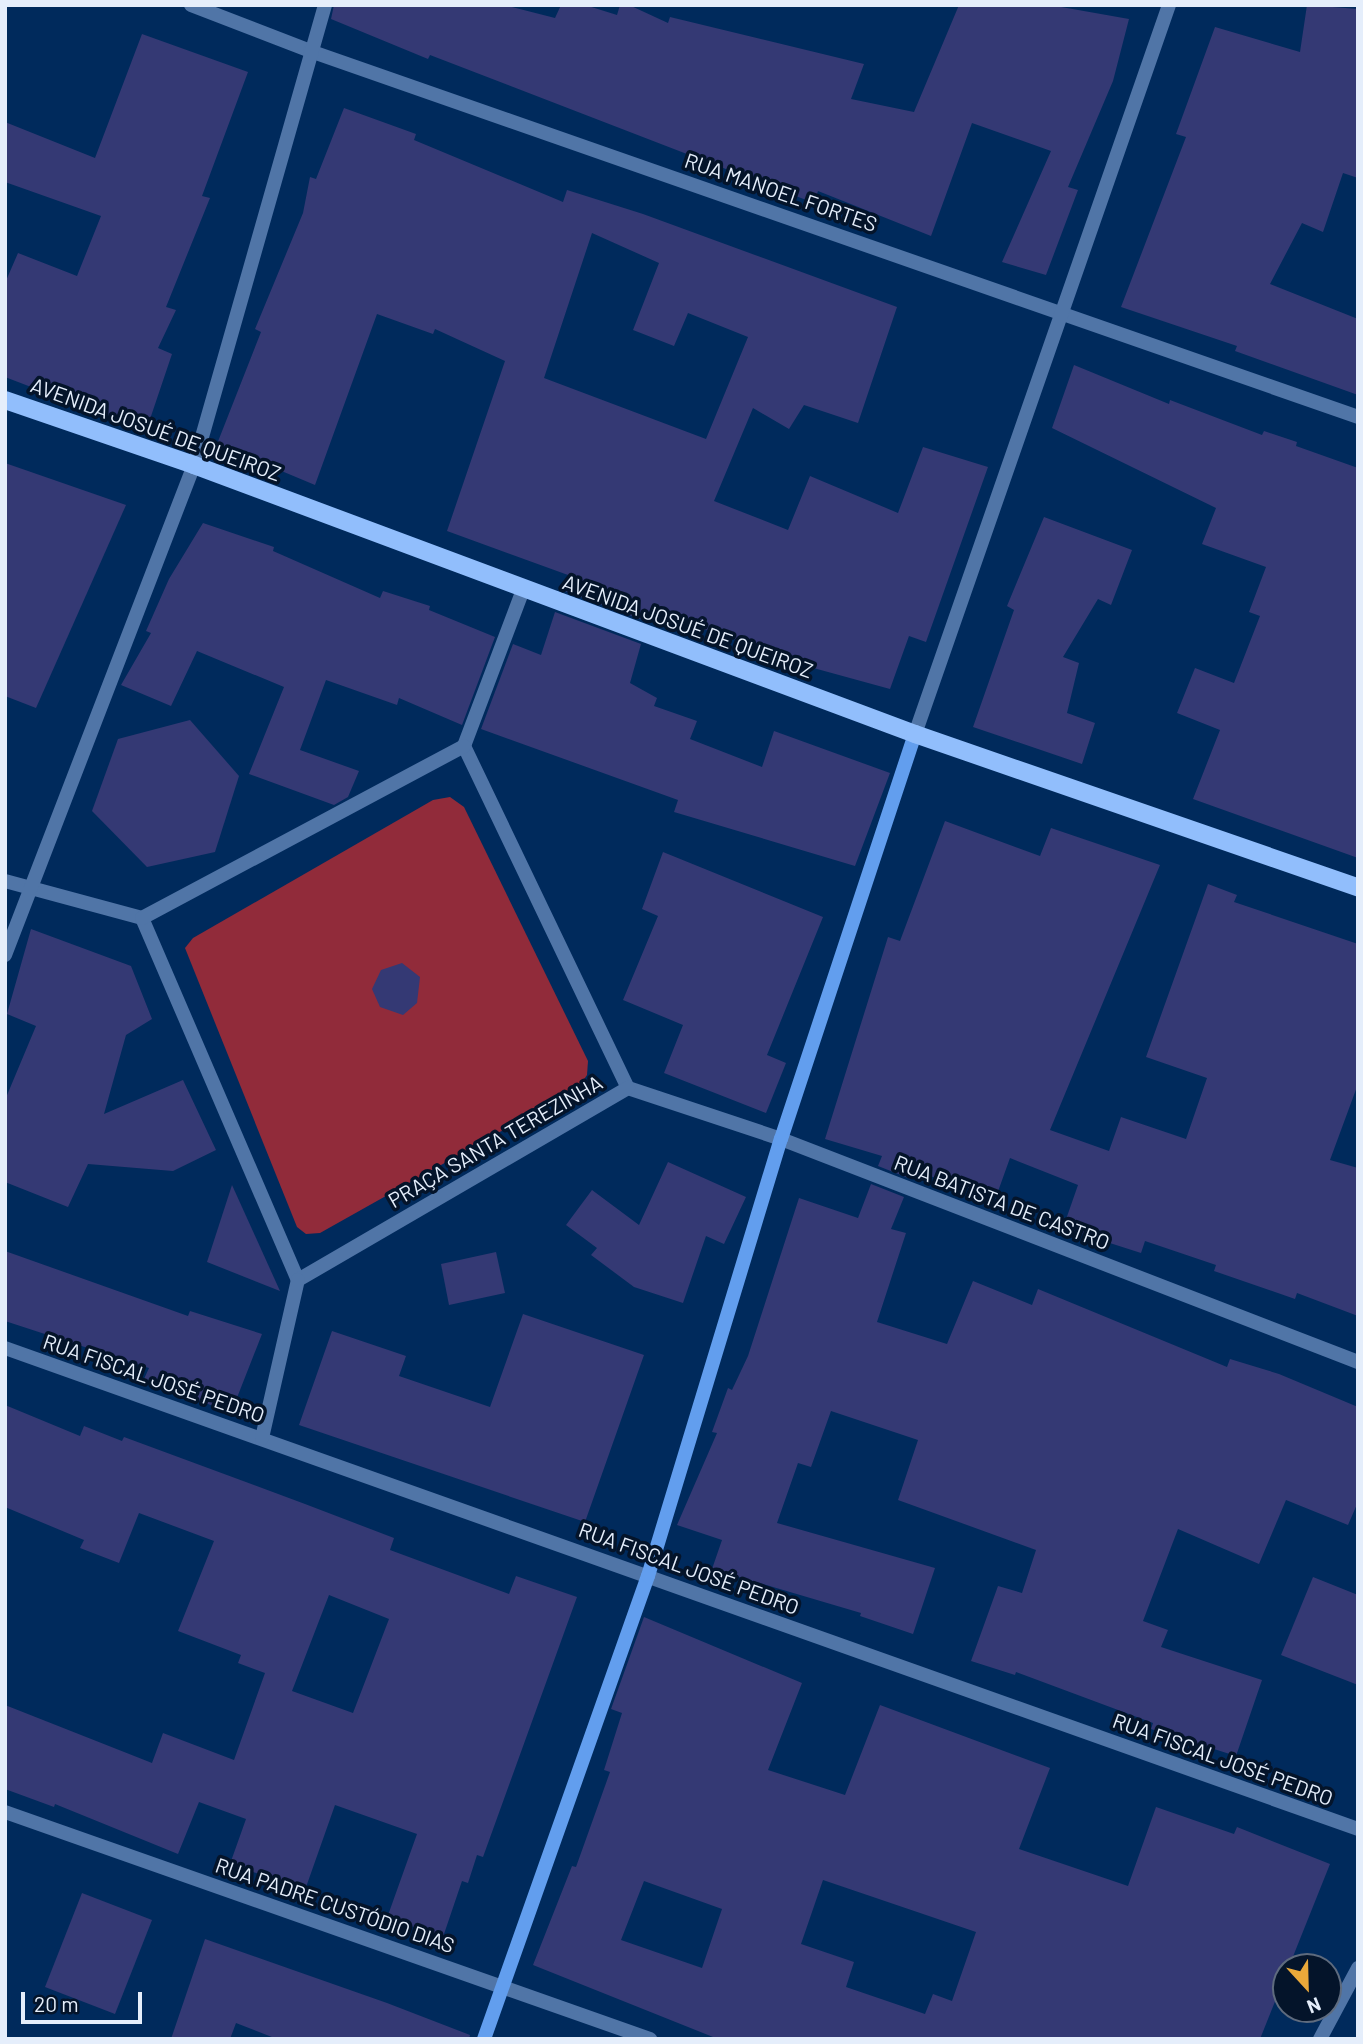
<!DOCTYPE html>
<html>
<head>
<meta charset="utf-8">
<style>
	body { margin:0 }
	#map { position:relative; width:1363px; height:2044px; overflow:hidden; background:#002a5c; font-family:Barlow,sans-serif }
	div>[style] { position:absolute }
	.green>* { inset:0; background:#912b3a }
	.building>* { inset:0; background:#343974 }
	.minor>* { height:14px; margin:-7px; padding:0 7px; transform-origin:7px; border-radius:7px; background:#5075a7 }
	.secondary>* { height:14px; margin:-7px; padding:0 7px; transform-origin:7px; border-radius:7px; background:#629eee }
	.primary>* { height:18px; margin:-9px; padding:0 9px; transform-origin:9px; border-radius:9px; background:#91befc }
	span { translate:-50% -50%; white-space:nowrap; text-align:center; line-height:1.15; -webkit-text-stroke:7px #04142a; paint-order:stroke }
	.street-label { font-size:21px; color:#e5eefb }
	.frame { position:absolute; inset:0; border:7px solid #e5eefb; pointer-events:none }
	.north { position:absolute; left:1272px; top:1953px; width:70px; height:70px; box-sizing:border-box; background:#04142a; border:2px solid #5e6b7e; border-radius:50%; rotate:158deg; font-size:19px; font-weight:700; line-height:28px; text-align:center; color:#e5eefb }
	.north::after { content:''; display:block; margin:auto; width:24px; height:32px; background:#eba93a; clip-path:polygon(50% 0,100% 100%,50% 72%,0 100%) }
	.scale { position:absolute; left:21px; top:1992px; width:121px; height:32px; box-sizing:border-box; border:4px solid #e5eefb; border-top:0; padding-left:9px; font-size:21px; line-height:24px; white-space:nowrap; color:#e5eefb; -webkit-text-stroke:5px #04142a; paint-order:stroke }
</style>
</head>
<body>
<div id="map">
	<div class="green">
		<i style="clip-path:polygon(450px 797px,464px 807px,588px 1061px,587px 1075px,578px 1088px,320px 1233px,306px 1234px,297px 1227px,185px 948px,193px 938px,433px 800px)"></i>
	</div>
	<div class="building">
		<i style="clip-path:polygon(334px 5px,504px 5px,555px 18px,561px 5px,585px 5px,617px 15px,620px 5px,629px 5px,668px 23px,670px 17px,864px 64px,851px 99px,914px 112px,959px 5px,1050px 5px,1129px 19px,1113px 81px,1068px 187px,1078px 190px,1046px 275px,1002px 262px,1051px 151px,972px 123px,931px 236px,818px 191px,814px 203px,430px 55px,428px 59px,331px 19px)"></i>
		<i style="clip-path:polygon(1307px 5px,1358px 9px,1358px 178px,1343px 173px,1323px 232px,1302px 223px,1270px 284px,1358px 319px,1358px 395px,1235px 351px,1237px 346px,1121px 307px,1186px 137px,1176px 134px,1215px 27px,1300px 52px)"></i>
		<i style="clip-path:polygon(142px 34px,248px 72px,202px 196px,210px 198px,166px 307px,176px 310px,158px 348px,172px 354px,146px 431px,5px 377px,5px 283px,18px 253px,77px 276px,101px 216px,5px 182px,5px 122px,95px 158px)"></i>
		<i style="clip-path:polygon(evenodd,344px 108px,416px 134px,414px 140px,563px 202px,567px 190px,643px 214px,897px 307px,858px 423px,804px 405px,789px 429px,753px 408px,714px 501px,788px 530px,810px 476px,898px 513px,923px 447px,988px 467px,926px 642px,909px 636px,890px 689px,777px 658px,779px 654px,651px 612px,648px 622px,562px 590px,568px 575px,447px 531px,505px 361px,435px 329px,433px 334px,377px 314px,315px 485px,217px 444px,261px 332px,255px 329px,303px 213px,310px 177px,316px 179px,344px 108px,592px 233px,659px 263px,633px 330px,674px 346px,688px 313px,748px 337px,706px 439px,544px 378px,592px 233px)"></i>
		<i style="clip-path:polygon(1074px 365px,1169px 404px,1170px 400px,1262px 435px,1264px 431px,1297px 442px,1296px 446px,1358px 468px,1358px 858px,1193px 799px,1220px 730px,1177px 713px,1195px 668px,1234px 683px,1260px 616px,1249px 612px,1266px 567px,1202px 544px,1216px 508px,1052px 428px)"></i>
		<i style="clip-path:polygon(5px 463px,126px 505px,36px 708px,5px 696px)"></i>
		<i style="clip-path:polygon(1044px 517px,1132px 550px,1111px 605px,1098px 599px,1063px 657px,1079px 663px,1067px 713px,1095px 723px,1082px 764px,973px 727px,1014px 610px,1007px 606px)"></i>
		<i style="clip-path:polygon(203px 523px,274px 547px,273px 551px,380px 598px,383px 591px,430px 606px,429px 610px,495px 637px,462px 725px,399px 698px,397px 705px,326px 680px,300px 750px,359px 771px,348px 797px,334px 805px,249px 774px,284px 687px,197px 651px,171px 706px,121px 685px,151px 633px,146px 631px,169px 579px)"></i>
		<i style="clip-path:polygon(555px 612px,641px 644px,630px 683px,657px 698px,654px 706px,697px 721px,690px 739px,762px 767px,774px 731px,890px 773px,855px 866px,674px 812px,678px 800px,481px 729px,513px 644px,541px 655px)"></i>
		<i style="clip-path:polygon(190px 720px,239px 776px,215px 852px,147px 867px,92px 811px,118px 739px)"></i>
		<i style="clip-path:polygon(945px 821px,1040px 856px,1051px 828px,1160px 865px,1050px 1130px,1109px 1151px,1121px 1117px,1186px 1139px,1207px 1078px,1146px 1057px,1208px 884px,1237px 895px,1234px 902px,1358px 944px,1358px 1084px,1330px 1160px,1358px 1168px,1358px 1316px,1297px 1293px,1295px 1299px,1214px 1271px,1216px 1265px,1145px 1241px,1141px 1253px,1063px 1228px,1078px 1185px,1010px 1158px,996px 1197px,914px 1171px,911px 1179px,878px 1166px,882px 1156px,825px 1139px,888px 937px,900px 941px)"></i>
		<i style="clip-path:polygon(663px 852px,823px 917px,767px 1055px,786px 1063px,766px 1113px,664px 1073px,683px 1025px,623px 1000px,658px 916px,642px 909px)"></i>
		<i style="clip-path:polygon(31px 929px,131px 966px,152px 1019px,126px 1035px,104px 1114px,183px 1080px,216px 1150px,173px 1171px,88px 1164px,68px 1207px,5px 1182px,5px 1100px,36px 1026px,7px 1014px)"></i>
		<i style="clip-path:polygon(402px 963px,420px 977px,417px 1003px,403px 1015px,380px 1007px,372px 989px,381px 970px)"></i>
		<i style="clip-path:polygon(668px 1162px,746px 1197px,724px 1244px,706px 1236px,683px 1303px,634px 1287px,591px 1255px,597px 1248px,566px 1225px,592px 1190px,639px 1225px)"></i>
		<i style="clip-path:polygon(871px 1184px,904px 1197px,891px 1229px,906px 1233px,877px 1322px,947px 1344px,973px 1281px,1032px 1305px,1038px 1289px,1227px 1367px,1230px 1359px,1279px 1374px,1358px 1407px,1358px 1502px,1348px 1525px,1286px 1500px,1259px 1564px,1178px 1529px,1143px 1621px,1168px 1630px,1161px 1647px,1262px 1680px,1236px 1756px,1151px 1729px,1153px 1723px,1016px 1672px,1015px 1675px,971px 1661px,998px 1586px,1022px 1593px,1036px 1550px,898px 1500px,918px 1440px,831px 1411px,811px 1467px,798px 1463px,777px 1523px,935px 1568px,913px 1634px,860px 1616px,861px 1613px,712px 1569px,722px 1540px,677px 1525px,717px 1433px,712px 1432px,728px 1388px,732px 1390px,748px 1356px,799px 1198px,858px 1218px)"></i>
		<i style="clip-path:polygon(232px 1185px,280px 1291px,207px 1262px)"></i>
		<i style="clip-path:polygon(5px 1251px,188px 1316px,190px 1311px,262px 1334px,231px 1413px,144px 1379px,149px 1368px,5px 1321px)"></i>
		<i style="clip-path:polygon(496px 1252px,505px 1293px,449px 1305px,441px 1264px)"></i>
		<i style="clip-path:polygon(523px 1314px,644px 1355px,585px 1522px,299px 1425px,332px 1331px,406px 1356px,399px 1376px,490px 1407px)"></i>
		<i style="clip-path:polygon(evenodd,5px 1405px,80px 1436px,84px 1426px,122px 1441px,124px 1437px,305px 1504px,394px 1538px,390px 1550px,509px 1594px,516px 1576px,577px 1597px,483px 1857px,477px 1855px,468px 1883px,462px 1881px,443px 1937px,387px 1918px,417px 1834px,335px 1805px,305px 1890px,230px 1864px,246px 1819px,199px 1802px,178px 1854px,55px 1804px,54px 1807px,5px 1789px,5px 1705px,152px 1763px,163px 1733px,234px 1760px,265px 1673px,238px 1663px,241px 1655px,178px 1631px,214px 1541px,139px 1513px,119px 1563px,80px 1548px,84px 1540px,5px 1507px,5px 1405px,329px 1595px,389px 1619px,353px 1713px,292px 1691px,329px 1595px)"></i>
		<i style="clip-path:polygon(1313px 1577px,1358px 1595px,1358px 1685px,1281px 1655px)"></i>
		<i style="clip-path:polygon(evenodd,644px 1617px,802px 1683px,768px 1770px,845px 1795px,880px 1705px,1050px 1768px,1019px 1849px,1128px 1886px,1156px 1807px,1234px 1834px,1237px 1827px,1330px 1864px,1260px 2039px,718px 2039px,533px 1965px,572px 1866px,576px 1867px,610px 1772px,604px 1770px,622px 1713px,611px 1709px,644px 1617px,823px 1880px,976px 1932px,952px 2001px,933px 1994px,925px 2014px,846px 1987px,854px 1962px,801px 1944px,823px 1880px,644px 1617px,644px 1881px,722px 1909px,702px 1968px,621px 1940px,644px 1881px)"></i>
		<i style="clip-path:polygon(82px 1893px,152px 1920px,115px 2014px,45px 1987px)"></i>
		<i style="clip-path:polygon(205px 1939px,387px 2003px,470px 2035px,469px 2039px,277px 2039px,236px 2023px,230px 2039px,171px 2039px)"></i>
	</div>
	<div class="minor">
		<i style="left:191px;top:5px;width:128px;rotate:21.1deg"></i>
		<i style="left:310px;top:51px;width:1110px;rotate:19.25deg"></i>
		<i style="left:915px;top:734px;width:772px;rotate:-70.79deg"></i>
		<i style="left:464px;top:746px;width:379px;rotate:64.4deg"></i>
		<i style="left:464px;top:746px;width:167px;rotate:-69.3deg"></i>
		<i style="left:5px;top:881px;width:142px;rotate:15.1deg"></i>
		<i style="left:142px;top:918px;width:394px;rotate:66.7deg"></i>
		<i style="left:142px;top:918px;width:365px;rotate:-28.1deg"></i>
		<i style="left:5px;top:955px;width:525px;rotate:-68.91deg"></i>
		<i style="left:194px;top:465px;width:478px;rotate:-74.1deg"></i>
		<i style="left:628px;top:1088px;width:161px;rotate:18.4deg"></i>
		<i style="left:781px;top:1139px;width:619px;rotate:21.13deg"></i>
		<i style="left:298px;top:1280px;width:382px;rotate:-30.2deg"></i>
		<i style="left:5px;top:1348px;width:1436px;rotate:19.57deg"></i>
		<i style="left:262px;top:1438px;width:162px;rotate:-77.2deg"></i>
		<i style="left:5px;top:1812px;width:684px;rotate:19.39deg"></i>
		<i style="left:1320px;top:2039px;width:81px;rotate:-61.8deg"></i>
	</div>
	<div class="secondary">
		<i style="left:484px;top:2039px;width:491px;rotate:-70.5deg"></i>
		<i style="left:648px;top:1576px;width:457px;rotate:-73.1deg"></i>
		<i style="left:781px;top:1139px;width:427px;rotate:-71.7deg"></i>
	</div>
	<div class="primary">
		<i style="left:5px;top:400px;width:200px;rotate:19deg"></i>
		<i style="left:194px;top:465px;width:770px;rotate:20.46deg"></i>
		<i style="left:915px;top:734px;width:469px;rotate:19.1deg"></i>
	</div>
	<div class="street-label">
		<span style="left:781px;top:192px;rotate:19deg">RUA MANOEL FORTES</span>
		<span style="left:156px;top:429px;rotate:20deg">AVENIDA JOSUÉ DE QUEIROZ</span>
		<span style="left:688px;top:626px;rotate:20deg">AVENIDA JOSUÉ DE QUEIROZ</span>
		<span style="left:495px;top:1141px;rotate:-30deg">PRAÇA SANTA TEREZINHA</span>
		<span style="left:1002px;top:1202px;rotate:21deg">RUA BATISTA DE CASTRO</span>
		<span style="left:154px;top:1378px;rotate:19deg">RUA FISCAL JOSÉ PEDRO</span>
		<span style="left:689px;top:1568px;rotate:20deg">RUA FISCAL JOSÉ PEDRO</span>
		<span style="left:1223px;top:1759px;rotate:20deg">RUA FISCAL JOSÉ PEDRO</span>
		<span style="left:335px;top:1905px;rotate:19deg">RUA PADRE CUSTÓDIO DIAS</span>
	</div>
	<div class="frame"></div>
	<div class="north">N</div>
	<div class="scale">20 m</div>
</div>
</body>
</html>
